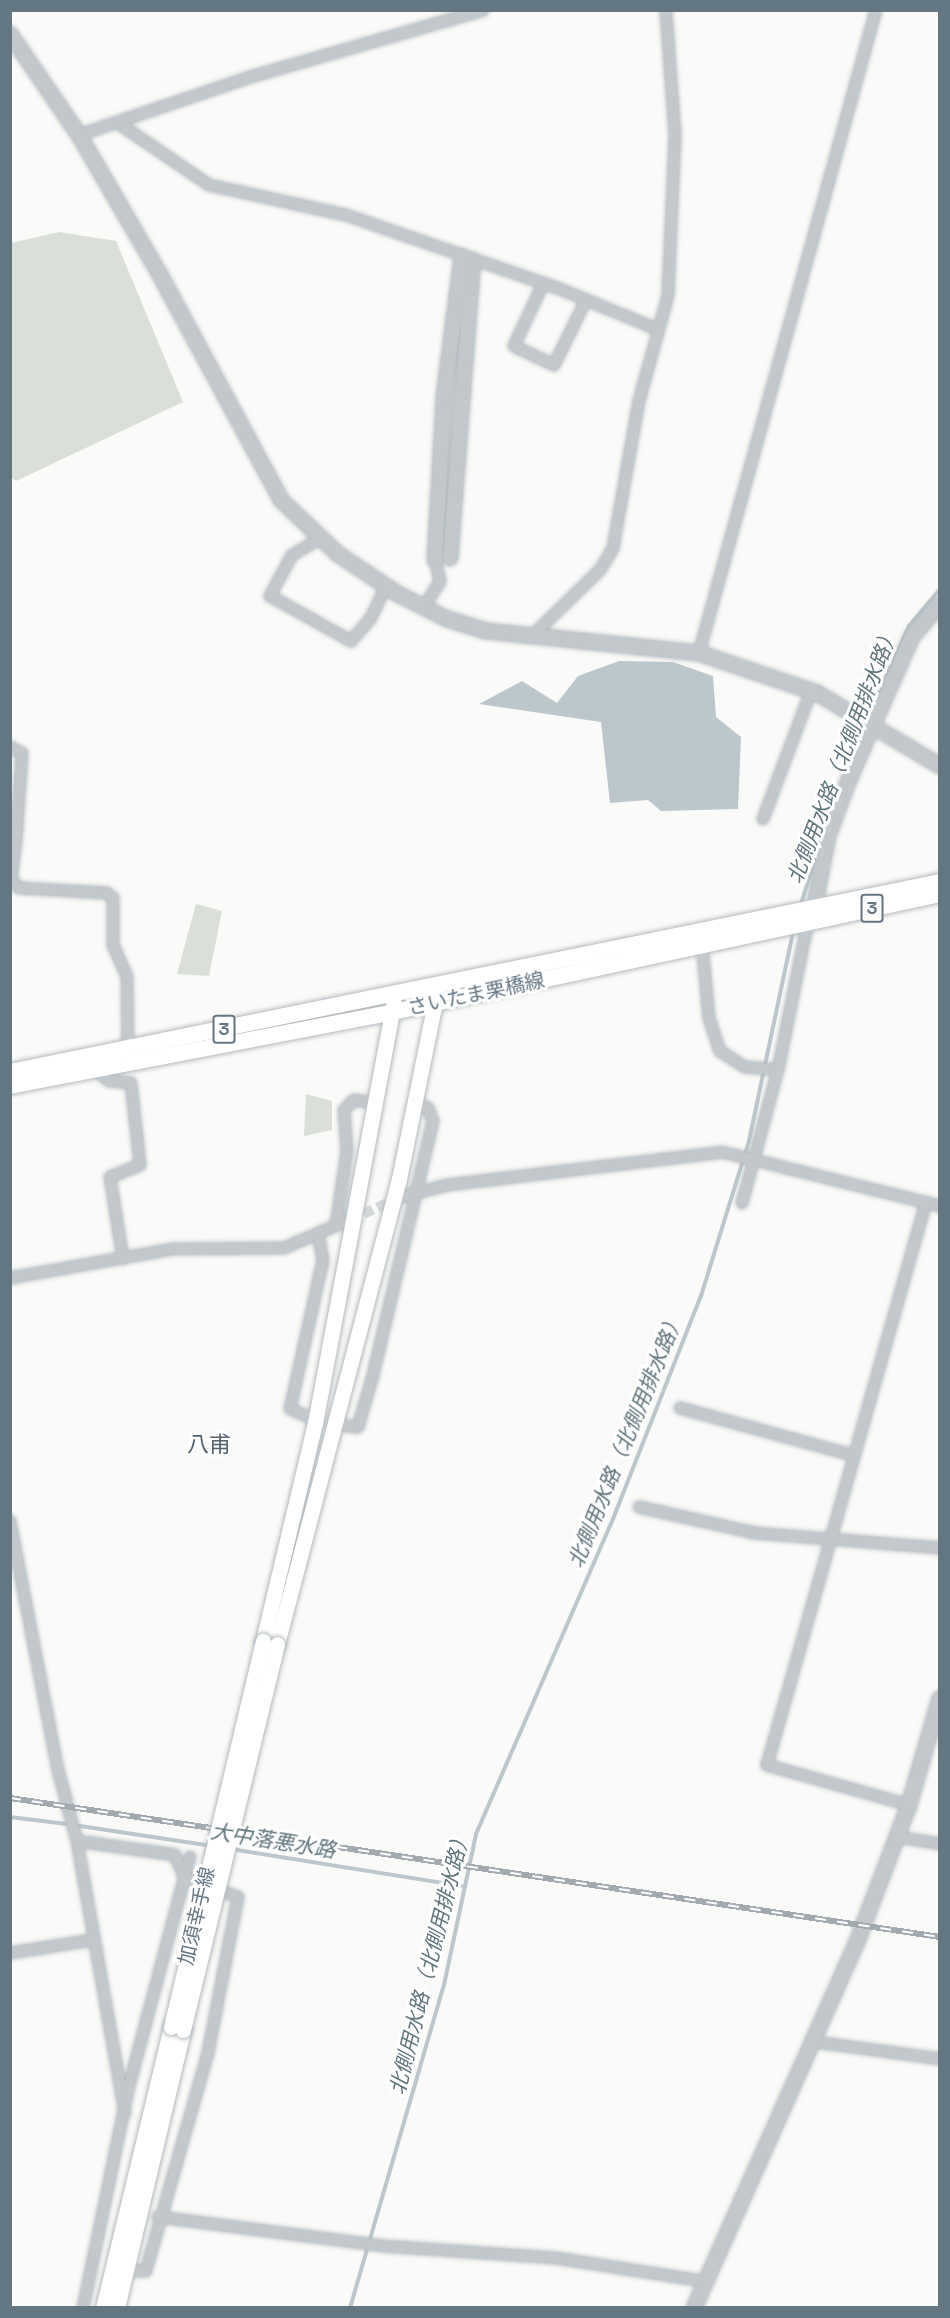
<!DOCTYPE html>
<html>
<head>
<meta charset="utf-8">
<style>
	body { margin:0 }
	#map { position:relative; width:950px; height:2318px; overflow:hidden; background:#fafaf8; font-family:"Space Grotesk","Noto Sans JP",sans-serif }
	div>[style] { position:absolute }
	.green>* { inset:0; background:#dadfd7 }
	.water>* { inset:0; background:#bbc7cb }
	.stream>* { height:4px; margin:-2px; padding:0 2px; transform-origin:2px; border-radius:2px; background:#bbc7cb }
	.minor-tunnel>* { height:10px; margin-top:-5px; transform-origin:0; background:repeating-linear-gradient(90deg,#d5d9db 0 10px,transparent 0 15px) }
	.roads { filter:drop-shadow(0 0 2px #b3babf) drop-shadow(0 0 2px #b3babf) }
	.minor>* { height:10px; margin:-5px; padding:0 5px; transform-origin:5px; border-radius:5px; background:#c3c8cc }
	.tertiary>* { height:14px; margin:-7px; padding:0 7px; transform-origin:7px; border-radius:7px; background:#c3c8cc }
	.secondary>* { height:15px; margin:-7.5px; padding:0 7.5px; transform-origin:7.5px; border-radius:7.5px; background:#fff }
	.primary>* { height:16px; margin:-8px; padding:0 8px; transform-origin:8px; border-radius:8px; background:#fff }
	.rail>* { height:6px; margin-top:-3px; transform-origin:0; background:repeating-linear-gradient(90deg,#fff 0 11px,#a2aab0 0 22px); box-sizing:border-box; border-block:2px solid #a2aab0 }
	.bridges { filter:drop-shadow(0 0 2px #b3babf) drop-shadow(0 0 2px #b3babf) }
	.secondary-bridge>* { height:15px; margin:-7.5px; padding:0 7.5px; transform-origin:7.5px; border-radius:7.5px; background:#fff }
	span { translate:-50% -50%; white-space:nowrap; text-align:center; line-height:1.15; -webkit-text-stroke:6px #fff; paint-order:stroke }
	.shield-label span { padding:2px 4px; background:#fff; border:2px solid; border-radius:4px; -webkit-text-stroke-width:0 }
	.shield-label { font-size:18px; color:#657683; font-weight:700 }
	.street-label { font-size:20px; color:#657683 }
	.water-label { font-size:21px; color:#60757c; font-style:italic }
	.quarter-label { font-size:22px; color:#57646e }
	.frame { position:absolute; inset:0; border:12px solid #657683; pointer-events:none }
</style>
</head>
<body>
<div id="map">
	<div class="green">
		<i style="clip-path:polygon(59px 232px,116px 241px,183px 402px,16px 481px,10px 477px,11px 243px)"></i>
		<i style="clip-path:polygon(196px 904px,222px 911px,209px 976px,177px 974px)"></i>
		<i style="clip-path:polygon(306px 1094px,332px 1101px,332px 1130px,304px 1136px)"></i>
	</div>
	<div class="water">
		<i style="clip-path:polygon(619px 661px,673px 662px,713px 676px,716px 717px,741px 737px,738px 809px,661px 811px,648px 800px,610px 803px,601px 722px,479px 704px,522px 681px,557px 703px,578px 676px)"></i>
	</div>
	<div class="stream">
		<i style="left:868px;top:718px;width:101px;rotate:-66deg"></i>
		<i style="left:909px;top:626px;width:48px;rotate:-50deg"></i>
		<i style="left:859px;top:740px;width:16px;rotate:-68deg"></i>
		<i style="left:801px;top:904px;width:67px;rotate:-72.6deg"></i>
		<i style="left:10px;top:1817px;width:57px;rotate:7deg"></i>
		<i style="left:80px;top:1826px;width:134px;rotate:8.6deg"></i>
		<i style="left:231px;top:1849px;width:233px;rotate:9.1deg"></i>
		<i style="left:350px;top:2308px;width:336px;rotate:-73.8deg"></i>
		<i style="left:444px;top:1985px;width:154px;rotate:-78deg"></i>
		<i style="left:476px;top:1834px;width:338px;rotate:-66.5deg"></i>
		<i style="left:611px;top:1524px;width:245px;rotate:-68.5deg"></i>
		<i style="left:701px;top:1296px;width:162px;rotate:-72.8deg"></i>
		<i style="left:749px;top:1141px;width:214px;rotate:-78.1deg"></i>
	</div>
	<div class="minor-tunnel">
		<i style="left:350px;top:1220px;width:51px;rotate:-24.5deg"></i>
	</div>
	<div class="roads">
		<div class="minor">
			<i style="left:118px;top:123px;width:110px;rotate:34.3deg"></i>
			<i style="left:209px;top:185px;width:140px;rotate:12.4deg"></i>
			<i style="left:346px;top:215px;width:226px;rotate:19.1deg"></i>
			<i style="left:560px;top:289px;width:107px;rotate:22.5deg"></i>
			<i style="left:79px;top:135px;width:181px;rotate:-18.7deg"></i>
			<i style="left:250px;top:77px;width:243px;rotate:-16deg"></i>
			<i style="left:543px;top:284px;width:68px;rotate:115.1deg"></i>
			<i style="left:514px;top:346px;width:44px;rotate:25.4deg"></i>
			<i style="left:554px;top:365px;width:72px;rotate:-63.8deg"></i>
			<i style="left:319px;top:539px;width:31px;rotate:149deg"></i>
			<i style="left:292px;top:555px;width:47px;rotate:118.2deg"></i>
			<i style="left:270px;top:596px;width:93px;rotate:29.1deg"></i>
			<i style="left:351px;top:641px;width:30px;rotate:-49deg"></i>
			<i style="left:371px;top:618px;width:35px;rotate:-65deg"></i>
			<i style="left:424px;top:607px;width:31px;rotate:-58deg"></i>
			<i style="left:440px;top:581px;width:22px;rotate:-103deg"></i>
			<i style="left:531px;top:637px;width:96px;rotate:-44.2deg"></i>
			<i style="left:600px;top:570px;width:26px;rotate:-59deg"></i>
			<i style="left:613px;top:548px;width:149px;rotate:-80deg"></i>
			<i style="left:639px;top:401px;width:109px;rotate:-74.6deg"></i>
			<i style="left:668px;top:296px;width:162px;rotate:-87.5deg"></i>
			<i style="left:675px;top:134px;width:124px;rotate:-94.2deg"></i>
			<i style="left:699px;top:653px;width:667px;rotate:-74.61deg"></i>
			<i style="left:10px;top:747px;width:13px;rotate:27deg"></i>
			<i style="left:22px;top:753px;width:87px;rotate:93.9deg"></i>
			<i style="left:763px;top:819px;width:137px;rotate:-69.4deg"></i>
			<i style="left:10px;top:839px;width:6px;rotate:9deg"></i>
			<i style="left:16px;top:840px;width:40px;rotate:97.1deg"></i>
			<i style="left:11px;top:880px;width:11px;rotate:45deg"></i>
			<i style="left:19px;top:888px;width:88px;rotate:3.3deg"></i>
			<i style="left:107px;top:893px;width:8px;rotate:40deg"></i>
			<i style="left:113px;top:898px;width:47px;rotate:90deg"></i>
			<i style="left:113px;top:945px;width:35px;rotate:66deg"></i>
			<i style="left:127px;top:977px;width:72px;rotate:89.2deg"></i>
			<i style="left:702px;top:944px;width:74px;rotate:84.6deg"></i>
			<i style="left:709px;top:1018px;width:35px;rotate:72deg"></i>
			<i style="left:720px;top:1051px;width:30px;rotate:33deg"></i>
			<i style="left:745px;top:1067px;width:33px;rotate:5deg"></i>
			<i style="left:92px;top:1067px;width:22px;rotate:39deg"></i>
			<i style="left:109px;top:1081px;width:22px;rotate:5deg"></i>
			<i style="left:131px;top:1083px;width:82px;rotate:83.7deg"></i>
			<i style="left:140px;top:1165px;width:32px;rotate:158deg"></i>
			<i style="left:110px;top:1177px;width:83px;rotate:81deg"></i>
			<i style="left:402px;top:1197px;width:47px;rotate:-14.9deg"></i>
			<i style="left:447px;top:1185px;width:277px;rotate:-6.8deg"></i>
			<i style="left:722px;top:1152px;width:225px;rotate:13.9deg"></i>
			<i style="left:742px;top:1203px;width:138px;rotate:-74.9deg"></i>
			<i style="left:778px;top:1070px;width:152px;rotate:-78.6deg"></i>
			<i style="left:336px;top:1226px;width:76px;rotate:-81.7deg"></i>
			<i style="left:347px;top:1151px;width:41px;rotate:-94.2deg"></i>
			<i style="left:344px;top:1110px;width:14px;rotate:-45deg"></i>
			<i style="left:354px;top:1100px;width:22px;rotate:8deg"></i>
			<i style="left:10px;top:1278px;width:166px;rotate:-10.1deg"></i>
			<i style="left:173px;top:1249px;width:111px;rotate:-0.5deg"></i>
			<i style="left:284px;top:1248px;width:65px;rotate:-23.4deg"></i>
			<i style="left:680px;top:1408px;width:178px;rotate:15.3deg"></i>
			<i style="left:315px;top:1420px;width:27px;rotate:-156deg"></i>
			<i style="left:290px;top:1409px;width:153px;rotate:-77.5deg"></i>
			<i style="left:323px;top:1260px;width:25px;rotate:-101deg"></i>
			<i style="left:332px;top:1424px;width:26px;rotate:7deg"></i>
			<i style="left:358px;top:1427px;width:54px;rotate:-73.9deg"></i>
			<i style="left:373px;top:1375px;width:261px;rotate:-76.7deg"></i>
			<i style="left:433px;top:1121px;width:14px;rotate:-111deg"></i>
			<i style="left:428px;top:1108px;width:13px;rotate:-162deg"></i>
			<i style="left:639px;top:1507px;width:118px;rotate:12.7deg"></i>
			<i style="left:754px;top:1533px;width:187px;rotate:4.6deg"></i>
			<i style="left:10px;top:1521px;width:249px;rotate:79.1deg"></i>
			<i style="left:57px;top:1766px;width:78px;rotate:75.1deg"></i>
			<i style="left:77px;top:1841px;width:276px;rotate:80deg"></i>
			<i style="left:909px;top:1805px;width:148px;rotate:-164.3deg"></i>
			<i style="left:767px;top:1765px;width:585px;rotate:-74.23deg"></i>
			<i style="left:898px;top:1837px;width:43px;rotate:9.5deg"></i>
			<i style="left:77px;top:1841px;width:99px;rotate:8.1deg"></i>
			<i style="left:175px;top:1855px;width:25px;rotate:67deg"></i>
			<i style="left:185px;top:1878px;width:56px;rotate:19.7deg"></i>
			<i style="left:238px;top:1897px;width:159px;rotate:100.9deg"></i>
			<i style="left:208px;top:2053px;width:227px;rotate:105.9deg"></i>
			<i style="left:146px;top:2271px;width:20px;rotate:180deg"></i>
			<i style="left:10px;top:1953px;width:83px;rotate:-9deg"></i>
			<i style="left:815px;top:2042px;width:126px;rotate:7.7deg"></i>
			<i style="left:158px;top:2217px;width:227px;rotate:7.3deg"></i>
			<i style="left:383px;top:2246px;width:173px;rotate:4deg"></i>
			<i style="left:556px;top:2258px;width:149px;rotate:8.9deg"></i>
			<i style="left:83px;top:2308px;width:227px;rotate:-78.3deg"></i>
			<i style="left:129px;top:2086px;width:237px;rotate:-75.1deg"></i>
		</div>
		<div class="tertiary">
			<i style="left:10px;top:34px;width:122px;rotate:55.7deg"></i>
			<i style="left:79px;top:135px;width:160px;rotate:59.9deg"></i>
			<i style="left:159px;top:273px;width:258px;rotate:61.7deg"></i>
			<i style="left:281px;top:500px;width:79px;rotate:43.5deg"></i>
			<i style="left:338px;top:554px;width:70px;rotate:33.9deg"></i>
			<i style="left:396px;top:593px;width:57px;rotate:27deg"></i>
			<i style="left:447px;top:619px;width:41px;rotate:17.1deg"></i>
			<i style="left:486px;top:631px;width:214px;rotate:5.9deg"></i>
			<i style="left:699px;top:653px;width:125px;rotate:18.7deg"></i>
			<i style="left:817px;top:693px;width:143px;rotate:30.7deg"></i>
			<i style="left:450px;top:558px;width:299px;rotate:-85.6deg"></i>
			<i style="left:435px;top:560px;width:163px;rotate:-86.8deg"></i>
			<i style="left:444px;top:397px;width:142px;rotate:-82.7deg"></i>
			<i style="left:814px;top:908px;width:73px;rotate:-79deg"></i>
			<i style="left:828px;top:836px;width:58px;rotate:-69.7deg"></i>
			<i style="left:848px;top:782px;width:158px;rotate:-66.2deg"></i>
			<i style="left:912px;top:637px;width:43px;rotate:-49.7deg"></i>
			<i style="left:694px;top:2308px;width:401px;rotate:-66deg"></i>
			<i style="left:857px;top:1942px;width:147px;rotate:-69.2deg"></i>
			<i style="left:909px;top:1805px;width:111px;rotate:-73.8deg"></i>
		</div>
		<div class="secondary">
			<i style="left:263px;top:1641px;width:224px;rotate:-76.6deg"></i>
			<i style="left:315px;top:1423px;width:428px;rotate:-79.4deg"></i>
			<i style="left:277px;top:1644px;width:481px;rotate:-75.3deg"></i>
			<i style="left:399px;top:1179px;width:191px;rotate:-78.5deg"></i>
			<i style="left:103px;top:2308px;width:289px;rotate:-76.4deg"></i>
			<i style="left:117px;top:2308px;width:286px;rotate:-76.6deg"></i>
		</div>
		<div class="primary">
			<i style="left:10px;top:1072px;width:949px;rotate:-11.55deg"></i>
			<i style="left:10px;top:1086px;width:390px;rotate:-10.9deg"></i>
			<i style="left:393px;top:1012px;width:560px;rotate:-12.17deg"></i>
		</div>
	</div>
	<div class="rail">
		<i style="left:10px;top:1798px;width:940px;rotate:8.5deg"></i>
	</div>
	<div class="bridges">
		<div class="secondary-bridge">
			<i style="left:171px;top:2027px;width:397px;rotate:-76.6deg"></i>
			<i style="left:183px;top:2030px;width:397px;rotate:-76.3deg"></i>
		</div>
	</div>
	<div class="shield-label">
		<span style="left:872px;top:908px">3</span>
		<span style="left:224px;top:1029px">3</span>
	</div>
	<div class="street-label">
		<span style="left:476px;top:994px;rotate:-12deg">さいたま栗橋線</span>
		<span style="left:197px;top:1916px;rotate:-77deg">加須幸手線</span>
	</div>
	<div class="water-label">
		<span style="left:843px;top:755px;rotate:-69deg">北側用水路（北側用排水路）</span>
		<span style="left:626px;top:1440px;rotate:-68deg">北側用水路（北側用排水路）</span>
		<span style="left:273px;top:1841px;rotate:9deg">大中落悪水路</span>
		<span style="left:430px;top:1962px;rotate:-76deg">北側用水路（北側用排水路）</span>
	</div>
	<div class="quarter-label">
		<span style="left:209px;top:1445px">八甫</span>
	</div>
	<div class="frame"></div>
</div>
</body>
</html>
